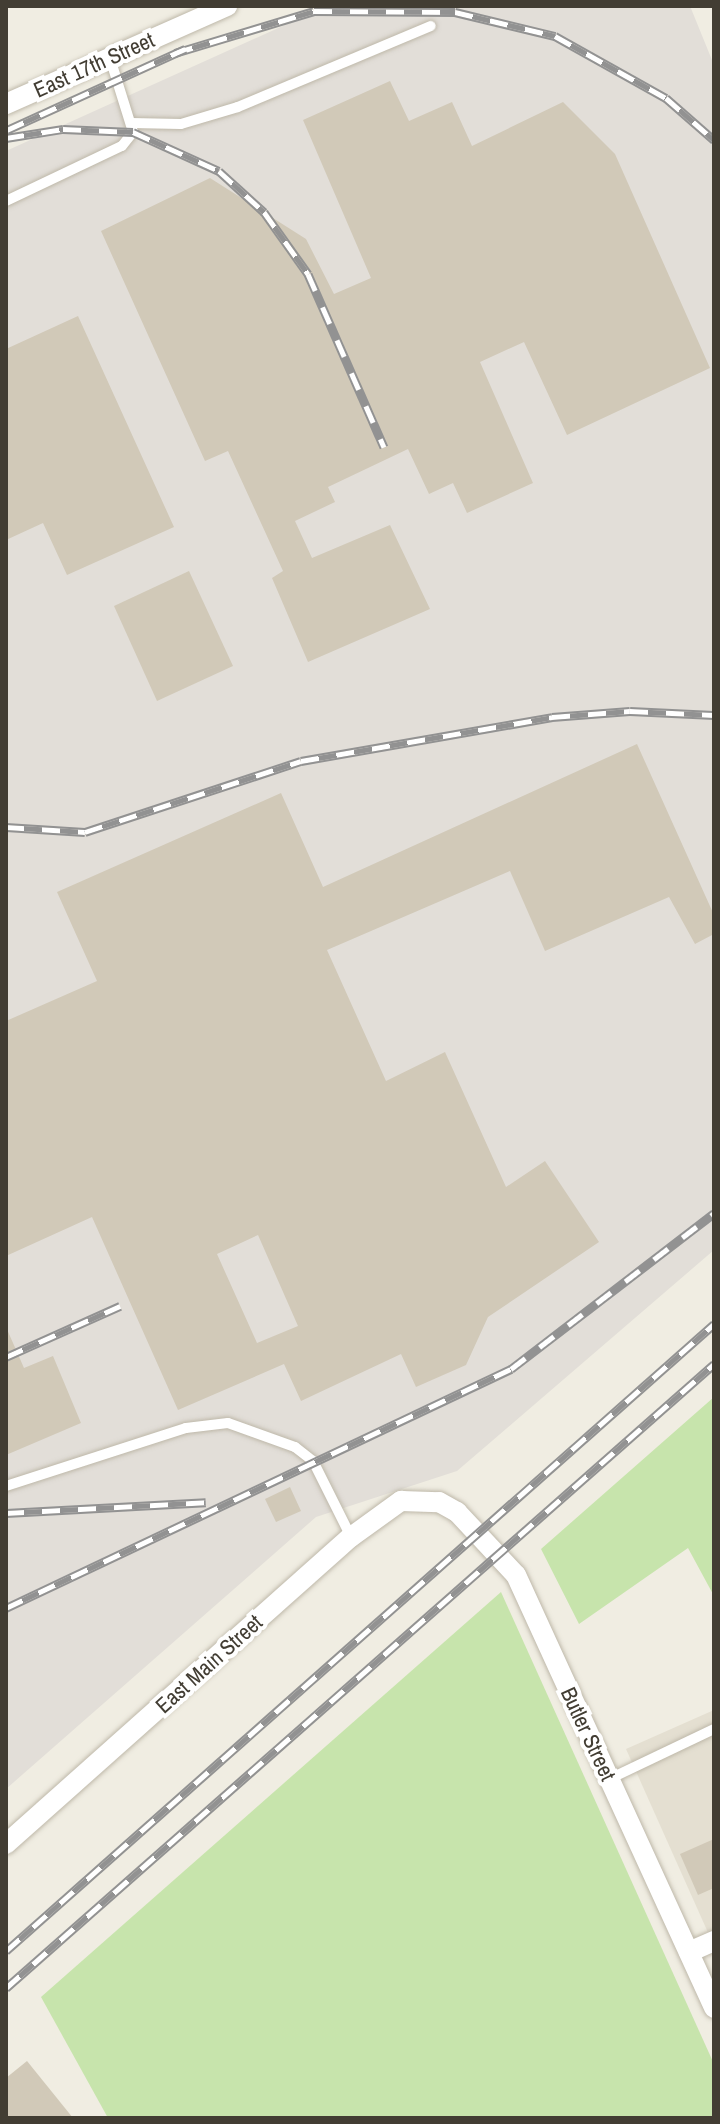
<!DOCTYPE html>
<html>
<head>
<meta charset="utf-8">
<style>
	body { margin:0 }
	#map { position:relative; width:720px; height:2124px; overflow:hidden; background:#f0ede2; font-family:"Archivo Narrow",sans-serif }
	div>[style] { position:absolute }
	.residential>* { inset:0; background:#e4dfd1 }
	.industrial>* { inset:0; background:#e2ded8 }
	.green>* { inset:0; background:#c7e4ac }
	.building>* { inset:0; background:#d1c9b8 }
	.roads { filter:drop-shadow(0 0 2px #beb8a9) drop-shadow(0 0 2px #beb8a9) }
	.service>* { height:10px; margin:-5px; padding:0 5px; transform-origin:5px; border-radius:5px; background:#fff }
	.minor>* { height:20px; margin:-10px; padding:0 10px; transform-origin:10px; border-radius:10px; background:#fff }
	.rail>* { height:9px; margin-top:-4.5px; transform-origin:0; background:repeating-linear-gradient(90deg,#fff 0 18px,#929292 0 36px); box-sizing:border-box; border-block:2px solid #929292 }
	span { translate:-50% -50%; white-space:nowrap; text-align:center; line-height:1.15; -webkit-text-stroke:8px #fff; paint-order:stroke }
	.street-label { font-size:22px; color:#423d33 }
	.frame { position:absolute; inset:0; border:8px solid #423d33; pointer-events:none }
</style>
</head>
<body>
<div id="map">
	<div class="residential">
		<i style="clip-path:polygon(714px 1710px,714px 1946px,626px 1749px)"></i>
	</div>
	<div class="industrial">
		<i style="clip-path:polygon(327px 6px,690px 6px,714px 65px,714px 1250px,457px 1471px,316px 1517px,6px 1789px,6px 151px)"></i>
	</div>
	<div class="green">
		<i style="clip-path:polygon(714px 1397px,714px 1596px,688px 1548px,579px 1624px,541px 1549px)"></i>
		<i style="clip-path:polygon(501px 1592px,714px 2064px,714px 2118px,108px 2118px,41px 1997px)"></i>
	</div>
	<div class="building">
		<i style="clip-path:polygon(390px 81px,409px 121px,452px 102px,472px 146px,563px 102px,615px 154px,710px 368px,567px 435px,524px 342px,480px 362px,533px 483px,467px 513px,453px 483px,429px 494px,408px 449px,328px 487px,335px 502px,295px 521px,312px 558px,390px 525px,430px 609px,308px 662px,272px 578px,283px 571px,228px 451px,205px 461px,101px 231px,210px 178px,306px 239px,334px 294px,371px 278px,303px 120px)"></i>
		<i style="clip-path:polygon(78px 316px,174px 527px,67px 575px,43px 523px,6px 540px,6px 349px)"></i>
		<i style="clip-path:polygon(189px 571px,233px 666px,157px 701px,114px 606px)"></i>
		<i style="clip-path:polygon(evenodd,637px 744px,714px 915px,714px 934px,695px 944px,669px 897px,545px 951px,510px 871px,327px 950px,386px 1081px,445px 1052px,506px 1187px,545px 1161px,599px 1242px,488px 1317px,466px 1365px,416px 1387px,401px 1354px,301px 1401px,284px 1364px,178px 1410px,92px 1217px,6px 1256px,6px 1021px,97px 981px,57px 892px,281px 793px,323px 887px,637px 744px,258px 1235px,298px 1326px,257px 1343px,217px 1254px,258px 1235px)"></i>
		<i style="clip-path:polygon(6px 1327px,24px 1368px,53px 1356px,81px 1423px,6px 1455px)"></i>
		<i style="clip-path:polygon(290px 1487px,301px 1511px,276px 1522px,265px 1499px)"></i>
		<i style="clip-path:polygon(714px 1839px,714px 1888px,698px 1895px,680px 1854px)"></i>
		<i style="clip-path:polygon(27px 2061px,73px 2118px,6px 2118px,6px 2078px)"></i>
	</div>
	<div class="roads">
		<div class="service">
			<i style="left:131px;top:123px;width:50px;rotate:1.1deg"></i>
			<i style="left:181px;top:124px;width:59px;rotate:-16.6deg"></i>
			<i style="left:238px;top:107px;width:209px;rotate:-22.8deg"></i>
			<i style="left:6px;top:201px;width:128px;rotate:-25.4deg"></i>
			<i style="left:122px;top:146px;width:18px;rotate:-52deg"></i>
			<i style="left:133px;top:132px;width:77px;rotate:-107.3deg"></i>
			<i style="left:6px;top:1486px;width:189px;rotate:-17.9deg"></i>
			<i style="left:186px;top:1428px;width:42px;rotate:-6.8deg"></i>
			<i style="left:228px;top:1423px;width:71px;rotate:19.7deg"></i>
			<i style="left:295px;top:1447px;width:23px;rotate:38deg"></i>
			<i style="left:313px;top:1461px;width:85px;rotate:63.4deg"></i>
			<i style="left:609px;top:1779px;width:116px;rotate:-25.5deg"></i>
		</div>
		<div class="minor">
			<i style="left:6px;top:104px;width:242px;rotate:-23.9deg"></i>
			<i style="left:6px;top:1844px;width:462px;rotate:-41.7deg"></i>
			<i style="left:351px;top:1537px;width:62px;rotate:-35.8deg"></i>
			<i style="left:401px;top:1501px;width:38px;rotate:2deg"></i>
			<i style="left:439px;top:1502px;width:21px;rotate:29deg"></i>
			<i style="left:457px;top:1512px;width:86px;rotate:46.9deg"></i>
			<i style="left:516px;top:1575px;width:476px;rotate:65.4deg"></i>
			<i style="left:689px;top:1952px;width:27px;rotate:-24deg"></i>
		</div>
	</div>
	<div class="rail">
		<i style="left:175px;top:53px;width:145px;rotate:-16.8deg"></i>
		<i style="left:314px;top:11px;width:141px;rotate:0.4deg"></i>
		<i style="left:455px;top:12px;width:103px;rotate:13.5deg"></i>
		<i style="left:555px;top:36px;width:127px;rotate:29.2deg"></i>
		<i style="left:666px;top:98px;width:64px;rotate:41.2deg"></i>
		<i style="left:7px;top:130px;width:196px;rotate:-24.5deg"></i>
		<i style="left:6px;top:138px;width:58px;rotate:-9deg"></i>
		<i style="left:63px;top:129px;width:70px;rotate:2.5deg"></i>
		<i style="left:133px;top:132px;width:94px;rotate:24.4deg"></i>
		<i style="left:219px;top:171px;width:61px;rotate:42.3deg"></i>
		<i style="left:264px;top:212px;width:76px;rotate:54.6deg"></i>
		<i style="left:308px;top:274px;width:189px;rotate:66.3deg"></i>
		<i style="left:6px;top:827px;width:79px;rotate:3.6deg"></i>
		<i style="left:85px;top:832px;width:227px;rotate:-18.2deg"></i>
		<i style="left:301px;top:761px;width:255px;rotate:-9.9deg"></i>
		<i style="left:552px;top:717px;width:78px;rotate:-4.4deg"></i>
		<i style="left:630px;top:711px;width:84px;rotate:2.7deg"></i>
		<i style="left:6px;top:1357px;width:125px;rotate:-24.1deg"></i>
		<i style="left:6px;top:1513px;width:200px;rotate:-3.1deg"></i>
		<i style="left:6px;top:1608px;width:559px;rotate:-25.33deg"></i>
		<i style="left:511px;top:1369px;width:256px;rotate:-37.5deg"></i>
		<i style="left:6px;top:1951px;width:946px;rotate:-41.53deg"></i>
		<i style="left:6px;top:1988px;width:944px;rotate:-41.39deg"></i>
	</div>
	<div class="street-label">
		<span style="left:94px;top:65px;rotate:-24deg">East 17th Street</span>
		<span style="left:209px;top:1664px;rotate:-42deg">East Main Street</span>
		<span style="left:588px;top:1734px;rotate:65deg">Butler Street</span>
	</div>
	<div class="frame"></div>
</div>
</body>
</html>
